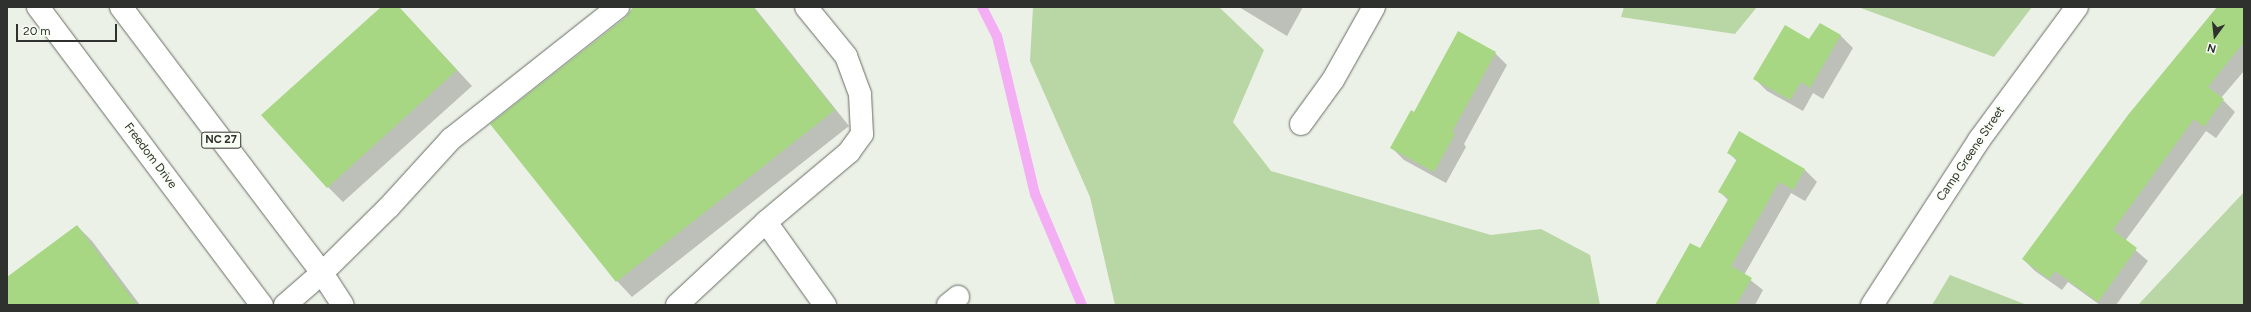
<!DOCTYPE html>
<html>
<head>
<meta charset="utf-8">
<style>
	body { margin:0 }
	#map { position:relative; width:2251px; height:312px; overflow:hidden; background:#ebf1e7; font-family:Figtree,sans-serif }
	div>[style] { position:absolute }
	.green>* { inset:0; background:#b9d6a5 }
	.shadow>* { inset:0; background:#0003 }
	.stream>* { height:10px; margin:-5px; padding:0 5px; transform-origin:5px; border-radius:5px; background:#f4aef3 }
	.building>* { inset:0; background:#a8d784 }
	.roads { filter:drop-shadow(0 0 1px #676d64) drop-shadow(0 0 1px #676d64) }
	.minor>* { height:22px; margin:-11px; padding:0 11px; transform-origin:11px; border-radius:11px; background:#fff }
	.major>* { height:22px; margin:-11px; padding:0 11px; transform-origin:11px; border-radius:11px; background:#fff }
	span { translate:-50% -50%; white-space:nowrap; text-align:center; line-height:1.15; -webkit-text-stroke:3.5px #f8fef4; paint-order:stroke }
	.shield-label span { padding:1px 3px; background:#f8fef4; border:1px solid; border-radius:3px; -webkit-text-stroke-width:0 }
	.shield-label { font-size:11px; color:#2f312e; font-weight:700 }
	.street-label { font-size:12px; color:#2f312e }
	.frame { position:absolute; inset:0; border:8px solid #2f312e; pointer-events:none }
	.north { position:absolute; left:2195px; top:16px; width:40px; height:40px; -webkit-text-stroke:3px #f8fef4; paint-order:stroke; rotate:195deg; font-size:11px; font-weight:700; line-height:16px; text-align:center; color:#2f312e }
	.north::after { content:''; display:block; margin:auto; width:14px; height:18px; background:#2f312e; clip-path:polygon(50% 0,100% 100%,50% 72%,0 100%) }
	.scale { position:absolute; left:16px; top:24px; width:101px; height:18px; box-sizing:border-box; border:2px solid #2f312e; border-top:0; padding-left:5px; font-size:12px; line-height:14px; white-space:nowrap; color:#2f312e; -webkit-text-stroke:3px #f8fef4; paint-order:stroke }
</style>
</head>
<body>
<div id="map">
	<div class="green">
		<i style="clip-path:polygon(1033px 7px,1219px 7px,1264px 50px,1233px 122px,1271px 171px,1491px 235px,1541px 229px,1590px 255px,1600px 305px,1115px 305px,1090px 197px,1030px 61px)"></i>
		<i style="clip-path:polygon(1624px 7px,1757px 7px,1735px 34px,1621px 17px)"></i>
		<i style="clip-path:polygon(1858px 7px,2032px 7px,1994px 57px)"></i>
		<i style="clip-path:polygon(2244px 192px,2244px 305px,2138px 305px)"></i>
		<i style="clip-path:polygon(1950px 275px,2027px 305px,1932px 305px)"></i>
	</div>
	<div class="shadow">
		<i style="clip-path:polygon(383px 7px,399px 7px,472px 86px,343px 202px,328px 187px)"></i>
		<i style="clip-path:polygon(635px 7px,754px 7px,849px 126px,632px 297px,617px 281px,492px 124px,627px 17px)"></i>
		<i style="clip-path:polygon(1239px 7px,1303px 7px,1287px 36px)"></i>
		<i style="clip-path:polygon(2220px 7px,2244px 7px,2244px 71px,2221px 98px,2235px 112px,2216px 138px,2206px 131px,2125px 241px,2148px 261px,2116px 305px,2100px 305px,2068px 282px,2062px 290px,2035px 271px,2023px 259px)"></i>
		<i style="clip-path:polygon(1820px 24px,1841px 36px,1853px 48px,1823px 99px,1813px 93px,1803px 111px,1767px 91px,1755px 79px,1810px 41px)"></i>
		<i style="clip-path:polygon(1495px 53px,1507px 65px,1464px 144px,1466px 147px,1446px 183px,1404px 160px,1392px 148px,1414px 113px)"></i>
		<i style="clip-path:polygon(1740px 132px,1805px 170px,1817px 182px,1805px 201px,1791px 193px,1744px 275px,1763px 290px,1755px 305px,1659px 305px,1700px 249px,1728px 200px,1720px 192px,1737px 161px,1729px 153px)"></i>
		<i style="clip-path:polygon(77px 226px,92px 241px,140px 305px,7px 305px,7px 278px)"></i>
	</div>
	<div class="stream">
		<i style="left:982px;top:7px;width:33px;rotate:63deg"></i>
		<i style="left:997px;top:36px;width:163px;rotate:76.5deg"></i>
		<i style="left:1035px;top:194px;width:121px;rotate:67.1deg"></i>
	</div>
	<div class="building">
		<i style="clip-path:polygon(381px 7px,399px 7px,457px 70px,327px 188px,261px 115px)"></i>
		<i style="clip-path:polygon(633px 7px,753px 7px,835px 110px,616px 282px,490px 124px,626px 17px)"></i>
		<i style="clip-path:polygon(2217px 7px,2244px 7px,2244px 42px,2208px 87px,2224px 99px,2204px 127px,2194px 119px,2113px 230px,2137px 248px,2098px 302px,2055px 271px,2049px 279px,2022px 259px,2128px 115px)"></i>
		<i style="clip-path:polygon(1820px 23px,1841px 35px,1810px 88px,1801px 82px,1790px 100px,1753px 79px,1785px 25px,1809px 39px)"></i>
		<i style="clip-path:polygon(1458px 31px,1496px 52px,1452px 132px,1455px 134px,1434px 172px,1390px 148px,1411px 110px,1414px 112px)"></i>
		<i style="clip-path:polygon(1739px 131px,1805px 169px,1793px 190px,1779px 182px,1731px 266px,1752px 278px,1736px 305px,1655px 305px,1690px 243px,1700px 248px,1729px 198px,1718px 192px,1737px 159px,1727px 153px)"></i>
		<i style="clip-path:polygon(77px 225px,137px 305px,7px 305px,7px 277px)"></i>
	</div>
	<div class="roads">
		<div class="minor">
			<i style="left:1301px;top:124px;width:54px;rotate:-54deg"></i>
			<i style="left:1333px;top:80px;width:84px;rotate:-60.7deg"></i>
			<i style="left:766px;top:222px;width:102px;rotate:54.6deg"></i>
			<i style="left:285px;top:305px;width:49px;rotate:-40.9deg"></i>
			<i style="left:322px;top:273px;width:94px;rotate:-44.6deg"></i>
			<i style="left:389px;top:207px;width:92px;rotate:-47.6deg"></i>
			<i style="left:451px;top:139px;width:213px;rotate:-38.3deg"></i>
			<i style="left:677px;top:305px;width:122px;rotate:-43deg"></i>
			<i style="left:766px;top:222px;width:109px;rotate:-40.1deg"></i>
			<i style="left:849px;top:152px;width:22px;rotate:-54deg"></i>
			<i style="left:862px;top:134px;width:40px;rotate:-92.9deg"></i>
			<i style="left:860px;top:94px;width:40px;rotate:-110.2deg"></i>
			<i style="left:846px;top:56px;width:63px;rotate:-129.2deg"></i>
			<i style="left:948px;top:305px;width:13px;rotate:-39deg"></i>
			<i style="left:1872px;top:305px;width:197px;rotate:-57deg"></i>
			<i style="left:1979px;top:140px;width:165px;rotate:-53.6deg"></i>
		</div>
		<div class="major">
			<i style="left:38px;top:7px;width:373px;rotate:53.1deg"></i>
			<i style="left:121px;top:7px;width:333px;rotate:52.9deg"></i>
			<i style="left:322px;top:273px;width:38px;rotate:57deg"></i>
		</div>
	</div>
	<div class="shield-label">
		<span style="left:221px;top:140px">NC 27</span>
	</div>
	<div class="street-label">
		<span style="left:1971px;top:154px;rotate:-56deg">Camp Greene Street</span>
		<span style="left:150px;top:156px;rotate:53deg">Freedom Drive</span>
	</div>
	<div class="frame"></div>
	<div class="north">N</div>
	<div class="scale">20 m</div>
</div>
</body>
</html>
